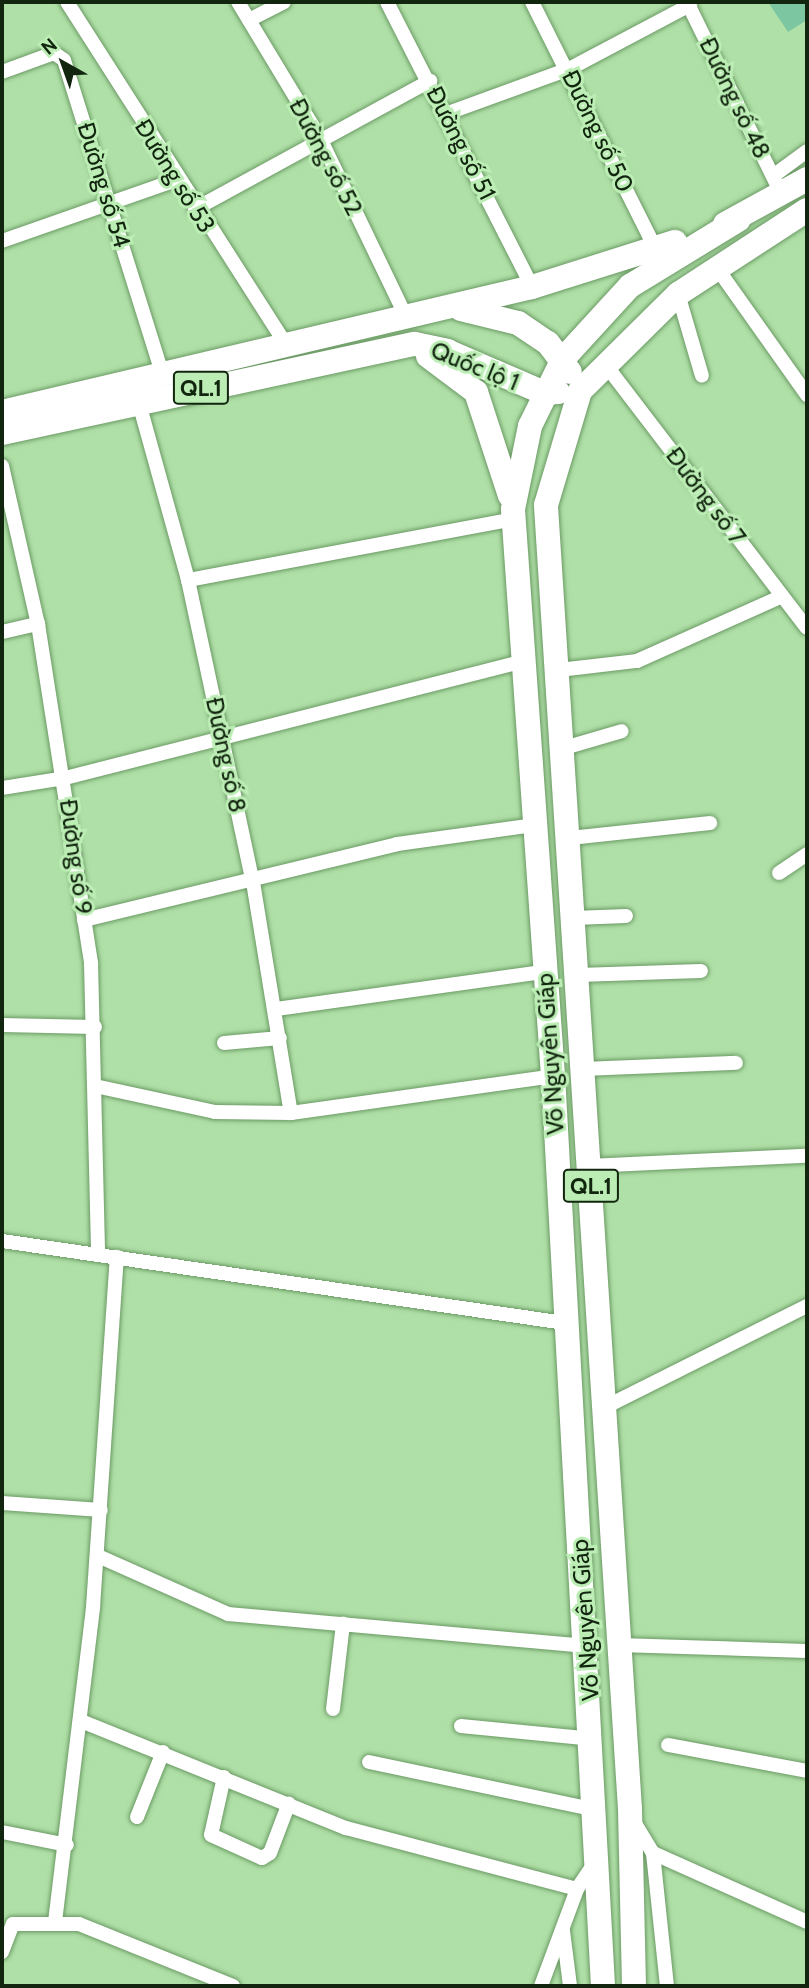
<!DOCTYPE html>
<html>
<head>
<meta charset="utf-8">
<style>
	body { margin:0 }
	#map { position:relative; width:809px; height:1988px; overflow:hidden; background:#afe0a7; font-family:Cabin,sans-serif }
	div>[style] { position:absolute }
	.building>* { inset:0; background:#7cc7a2 }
	.roads { filter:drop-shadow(0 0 2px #6c9a65) drop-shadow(0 0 2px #6c9a65) }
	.minor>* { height:14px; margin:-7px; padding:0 7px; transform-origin:7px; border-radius:7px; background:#fff }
	.trunk>* { height:24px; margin:-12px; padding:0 12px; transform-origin:12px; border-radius:12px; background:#fff }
	span { translate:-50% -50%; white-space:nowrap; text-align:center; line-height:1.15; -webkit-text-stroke:6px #bbedb4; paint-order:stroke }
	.shield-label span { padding:2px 5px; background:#bbedb4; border:2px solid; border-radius:5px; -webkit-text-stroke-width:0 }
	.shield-label { font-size:23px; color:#12250f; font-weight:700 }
	.street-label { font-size:24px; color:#12250f }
	.frame { position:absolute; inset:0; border:4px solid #12250f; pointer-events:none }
	.north { position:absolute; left:28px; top:28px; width:70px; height:70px; -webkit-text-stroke:5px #bbedb4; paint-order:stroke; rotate:320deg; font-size:19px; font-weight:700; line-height:28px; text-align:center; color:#12250f }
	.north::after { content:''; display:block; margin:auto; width:24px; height:32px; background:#12250f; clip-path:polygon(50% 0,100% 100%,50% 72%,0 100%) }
</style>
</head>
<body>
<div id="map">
	<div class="building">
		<i style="clip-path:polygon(768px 2px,807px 2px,807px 20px,788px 32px)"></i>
	</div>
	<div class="roads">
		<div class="minor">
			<i style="left:67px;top:2px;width:411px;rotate:57.4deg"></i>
			<i style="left:238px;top:2px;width:159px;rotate:58.9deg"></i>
			<i style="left:320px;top:138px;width:199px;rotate:64.3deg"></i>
			<i style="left:387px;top:2px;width:320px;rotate:63deg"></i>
			<i style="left:532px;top:2px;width:282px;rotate:63.4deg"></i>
			<i style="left:687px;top:2px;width:215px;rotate:63.8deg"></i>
			<i style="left:249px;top:20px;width:39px;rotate:-27deg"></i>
			<i style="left:2px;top:72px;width:55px;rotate:-20.1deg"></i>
			<i style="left:54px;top:53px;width:12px;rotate:35deg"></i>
			<i style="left:64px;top:60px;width:331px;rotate:72.6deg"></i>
			<i style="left:448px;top:113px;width:129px;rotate:-20deg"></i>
			<i style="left:569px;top:69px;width:137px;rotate:-27.9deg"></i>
			<i style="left:773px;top:176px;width:42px;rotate:-36.3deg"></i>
			<i style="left:195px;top:209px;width:268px;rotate:-28.6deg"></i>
			<i style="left:2px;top:241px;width:184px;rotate:-19.3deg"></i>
			<i style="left:717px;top:268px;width:156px;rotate:54.7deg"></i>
			<i style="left:678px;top:294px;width:85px;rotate:73.7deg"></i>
			<i style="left:605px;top:364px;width:332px;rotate:52.6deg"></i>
			<i style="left:139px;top:403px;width:184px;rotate:74.5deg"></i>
			<i style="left:188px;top:580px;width:309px;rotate:77.9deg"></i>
			<i style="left:253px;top:882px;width:234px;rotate:80.7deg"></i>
			<i style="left:2px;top:466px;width:162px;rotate:77.2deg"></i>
			<i style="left:38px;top:624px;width:343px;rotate:81.1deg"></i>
			<i style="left:91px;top:963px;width:291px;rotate:88.6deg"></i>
			<i style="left:188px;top:580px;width:331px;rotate:-10.6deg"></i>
			<i style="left:2px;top:632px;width:37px;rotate:-13deg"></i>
			<i style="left:559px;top:670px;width:79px;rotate:-6.6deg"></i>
			<i style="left:637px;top:661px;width:159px;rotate:-24.1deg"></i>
			<i style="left:564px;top:748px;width:60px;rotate:-16.3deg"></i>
			<i style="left:2px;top:788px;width:64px;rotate:-9deg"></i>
			<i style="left:65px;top:778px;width:469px;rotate:-14.3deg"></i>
			<i style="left:570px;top:838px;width:141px;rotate:-6.1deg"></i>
			<i style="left:779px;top:873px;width:34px;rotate:-34deg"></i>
			<i style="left:574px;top:918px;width:52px;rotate:-2.2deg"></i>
			<i style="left:84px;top:920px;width:322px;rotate:-13.6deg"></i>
			<i style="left:397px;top:844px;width:138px;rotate:-7.9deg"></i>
			<i style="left:578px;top:975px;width:123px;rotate:-1.9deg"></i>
			<i style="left:276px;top:1009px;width:271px;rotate:-7.9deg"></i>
			<i style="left:2px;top:1025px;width:93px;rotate:1.2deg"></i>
			<i style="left:224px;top:1043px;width:56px;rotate:-5.1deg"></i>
			<i style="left:584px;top:1069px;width:152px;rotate:-2.3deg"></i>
			<i style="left:95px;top:1086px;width:123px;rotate:12.2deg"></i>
			<i style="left:215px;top:1112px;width:76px;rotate:0.8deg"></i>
			<i style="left:291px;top:1113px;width:265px;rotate:-8deg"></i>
			<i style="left:590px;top:1166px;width:214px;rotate:-2.7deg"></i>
			<i style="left:2px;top:1241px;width:569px;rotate:8.29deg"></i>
			<i style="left:605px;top:1407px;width:226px;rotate:-26.6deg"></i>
			<i style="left:2px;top:1503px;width:99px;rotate:4deg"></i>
			<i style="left:98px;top:1556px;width:142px;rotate:24deg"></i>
			<i style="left:228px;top:1614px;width:360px;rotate:5.1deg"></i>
			<i style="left:619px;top:1645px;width:188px;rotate:1.8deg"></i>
			<i style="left:333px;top:1709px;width:86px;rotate:-83.3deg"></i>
			<i style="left:81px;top:1721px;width:286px;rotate:22deg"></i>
			<i style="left:346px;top:1828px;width:239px;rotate:14.8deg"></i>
			<i style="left:461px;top:1726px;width:133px;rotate:5.6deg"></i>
			<i style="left:668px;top:1745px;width:141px;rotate:10.6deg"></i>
			<i style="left:369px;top:1762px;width:233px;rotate:11.9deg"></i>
			<i style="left:224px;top:1777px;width:59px;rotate:102.6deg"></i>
			<i style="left:211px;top:1835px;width:56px;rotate:24.3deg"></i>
			<i style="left:262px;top:1858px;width:9px;rotate:-32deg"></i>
			<i style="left:270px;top:1853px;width:53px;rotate:-69.2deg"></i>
			<i style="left:137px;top:1817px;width:70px;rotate:-68.2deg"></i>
			<i style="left:633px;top:1820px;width:39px;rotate:59deg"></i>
			<i style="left:653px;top:1853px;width:134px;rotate:84deg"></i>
			<i style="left:2px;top:1832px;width:66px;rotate:11.3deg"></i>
			<i style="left:653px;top:1853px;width:169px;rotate:24.1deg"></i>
			<i style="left:55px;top:1922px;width:317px;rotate:-83.1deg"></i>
			<i style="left:93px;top:1607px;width:351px;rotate:-86.1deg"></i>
			<i style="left:563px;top:1931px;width:55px;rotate:82.7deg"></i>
			<i style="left:2px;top:1952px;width:30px;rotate:-69deg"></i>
			<i style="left:13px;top:1924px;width:66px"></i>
			<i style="left:79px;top:1924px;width:166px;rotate:21.9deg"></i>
			<i style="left:541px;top:1986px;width:103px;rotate:-69.6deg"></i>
			<i style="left:577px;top:1889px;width:32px;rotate:-56deg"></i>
		</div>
		<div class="trunk">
			<i style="left:725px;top:224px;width:94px;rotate:-28.8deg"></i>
			<i style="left:461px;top:309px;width:59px;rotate:13.8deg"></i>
			<i style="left:518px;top:323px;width:36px;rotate:34deg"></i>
			<i style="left:548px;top:343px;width:36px;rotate:53deg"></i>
			<i style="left:428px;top:356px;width:60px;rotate:36.9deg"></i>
			<i style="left:476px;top:392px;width:109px;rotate:71.9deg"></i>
			<i style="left:2px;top:412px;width:545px;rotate:-13.27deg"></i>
			<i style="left:532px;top:287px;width:150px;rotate:-17.5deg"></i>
			<i style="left:2px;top:433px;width:422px;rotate:-12.2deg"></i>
			<i style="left:415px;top:344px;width:33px;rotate:12deg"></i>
			<i style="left:447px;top:351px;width:106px;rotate:23.4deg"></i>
			<i style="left:544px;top:393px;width:14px;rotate:-4deg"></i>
			<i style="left:603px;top:1986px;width:911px;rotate:-93.14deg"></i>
			<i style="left:553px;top:1076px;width:568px;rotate:-94.04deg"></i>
			<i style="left:513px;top:509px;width:85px;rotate:-78.4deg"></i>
			<i style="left:530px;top:426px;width:75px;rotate:-63.8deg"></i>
			<i style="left:563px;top:359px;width:99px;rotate:-47.5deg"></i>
			<i style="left:630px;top:286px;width:127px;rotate:-31.4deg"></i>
			<i style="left:634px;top:1986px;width:177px;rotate:-91.3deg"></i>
			<i style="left:630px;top:1809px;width:1307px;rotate:-93.69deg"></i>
			<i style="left:546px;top:505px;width:119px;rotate:-73.4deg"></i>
			<i style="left:580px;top:391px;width:138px;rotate:-44.7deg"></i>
			<i style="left:678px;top:294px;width:154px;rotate:-33.1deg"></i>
		</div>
	</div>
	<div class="shield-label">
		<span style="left:201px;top:388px">QL.1</span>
		<span style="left:591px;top:1186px">QL.1</span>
	</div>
	<div class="street-label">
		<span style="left:735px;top:98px;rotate:64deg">Đường số 48</span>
		<span style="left:598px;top:131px;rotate:64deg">Đường số 50</span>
		<span style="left:461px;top:143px;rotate:63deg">Đường số 51</span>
		<span style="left:326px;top:157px;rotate:62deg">Đường số 52</span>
		<span style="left:175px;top:176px;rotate:58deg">Đường số 53</span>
		<span style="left:104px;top:185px;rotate:73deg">Đường số 54</span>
		<span style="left:475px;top:366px;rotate:22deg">Quốc lộ 1</span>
		<span style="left:706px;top:496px;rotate:53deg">Đường số 7</span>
		<span style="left:226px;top:755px;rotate:78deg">Đường số 8</span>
		<span style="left:76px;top:857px;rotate:82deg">Đường số 9</span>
		<span style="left:550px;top:1054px;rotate:-94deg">Võ Nguyên Giáp</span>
		<span style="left:585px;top:1620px;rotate:-94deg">Võ Nguyên Giáp</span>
	</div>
	<div class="frame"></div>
	<div class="north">N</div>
</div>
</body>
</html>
